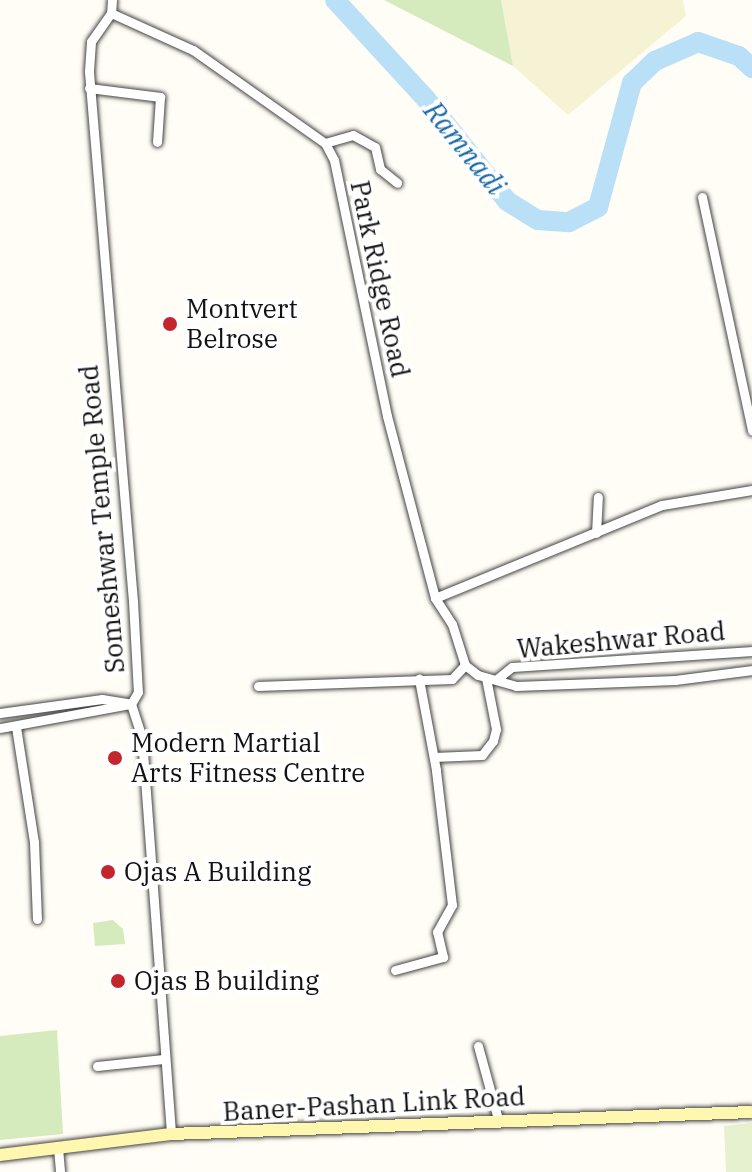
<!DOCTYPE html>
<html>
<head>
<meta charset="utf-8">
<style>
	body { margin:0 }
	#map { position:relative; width:752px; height:1172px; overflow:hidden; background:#fffdf5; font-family:"IBM Plex Serif",serif }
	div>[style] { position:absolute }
	.farmland>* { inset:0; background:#f6f3d4 }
	.green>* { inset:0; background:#d5ebbd }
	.pitch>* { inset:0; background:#e6f2cf }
	.river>* { height:20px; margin:-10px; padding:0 10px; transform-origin:10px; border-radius:10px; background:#b9e0f7 }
	.roads { filter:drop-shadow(0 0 2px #444) drop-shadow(0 0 2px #444) }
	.street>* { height:9px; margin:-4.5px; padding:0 4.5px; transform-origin:4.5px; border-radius:4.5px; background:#fff }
	.secondary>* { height:12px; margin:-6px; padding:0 6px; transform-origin:6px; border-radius:6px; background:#fff6b0 }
	.dots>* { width:22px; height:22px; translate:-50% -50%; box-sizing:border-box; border:4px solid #fff; border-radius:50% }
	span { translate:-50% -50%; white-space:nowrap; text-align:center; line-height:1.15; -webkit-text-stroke:8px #fff; paint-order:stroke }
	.street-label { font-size:26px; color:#111 }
	.poi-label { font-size:26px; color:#111 }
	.left { translate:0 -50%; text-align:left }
	.water-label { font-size:28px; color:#1768a6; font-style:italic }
</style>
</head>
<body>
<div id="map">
	<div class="farmland">
		<i style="clip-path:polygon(501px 0,683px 0,686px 16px,568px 115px,513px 66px)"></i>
	</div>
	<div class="green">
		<i style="clip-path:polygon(384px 0,501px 0,513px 66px)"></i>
		<i style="clip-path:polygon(113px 920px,123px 929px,125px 944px,95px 946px,93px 923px)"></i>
		<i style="clip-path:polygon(57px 1030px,63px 1134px,0 1140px,0 1036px)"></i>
	</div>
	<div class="pitch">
		<i style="clip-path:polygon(752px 1123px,752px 1172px,726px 1172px,724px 1126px)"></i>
	</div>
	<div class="river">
		<i style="left:335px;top:0;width:134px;rotate:47.4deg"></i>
		<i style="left:426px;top:99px;width:130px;rotate:51.5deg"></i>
		<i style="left:507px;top:201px;width:36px;rotate:32deg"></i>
		<i style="left:538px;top:220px;width:31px;rotate:4deg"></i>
		<i style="left:569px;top:222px;width:33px;rotate:-27deg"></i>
		<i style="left:598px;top:207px;width:129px;rotate:-74.7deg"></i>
		<i style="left:632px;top:83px;width:32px;rotate:-44deg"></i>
		<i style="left:655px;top:61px;width:47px;rotate:-23.8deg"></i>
		<i style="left:698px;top:42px;width:43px;rotate:18.9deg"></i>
		<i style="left:739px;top:56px;width:18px;rotate:43deg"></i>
	</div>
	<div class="roads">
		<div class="street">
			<i style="left:112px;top:0;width:13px;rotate:94deg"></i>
			<i style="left:111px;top:13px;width:35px;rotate:125deg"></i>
			<i style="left:91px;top:42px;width:30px;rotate:94deg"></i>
			<i style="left:89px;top:72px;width:531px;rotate:85.25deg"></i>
			<i style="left:133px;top:601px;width:91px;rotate:86.9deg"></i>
			<i style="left:138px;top:692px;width:14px;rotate:120deg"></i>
			<i style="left:131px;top:704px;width:36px;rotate:72deg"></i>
			<i style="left:142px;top:738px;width:397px;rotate:85.8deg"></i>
			<i style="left:111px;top:13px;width:90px;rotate:24.3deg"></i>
			<i style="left:193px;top:50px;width:161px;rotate:35.2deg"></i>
			<i style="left:325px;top:143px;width:19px;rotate:62deg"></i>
			<i style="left:334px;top:160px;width:261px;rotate:78.3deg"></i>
			<i style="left:387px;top:416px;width:188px;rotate:75.2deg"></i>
			<i style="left:435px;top:598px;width:31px;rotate:57deg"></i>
			<i style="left:452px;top:624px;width:43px;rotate:72.4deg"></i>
			<i style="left:89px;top:88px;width:72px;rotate:7.2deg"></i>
			<i style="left:160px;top:97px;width:45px;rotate:93.8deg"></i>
			<i style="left:325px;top:143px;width:29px;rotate:-16deg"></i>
			<i style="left:353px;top:135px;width:25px;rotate:29deg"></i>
			<i style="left:375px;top:147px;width:23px;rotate:77deg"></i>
			<i style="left:380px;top:169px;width:22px;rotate:39deg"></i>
			<i style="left:702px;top:197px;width:239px;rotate:77.9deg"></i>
			<i style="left:596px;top:533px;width:36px;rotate:-87deg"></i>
			<i style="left:435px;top:598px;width:245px;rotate:-22.3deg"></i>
			<i style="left:662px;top:505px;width:91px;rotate:-9.5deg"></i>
			<i style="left:465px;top:665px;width:16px;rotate:38deg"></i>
			<i style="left:478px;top:675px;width:40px;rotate:16deg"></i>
			<i style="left:516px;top:686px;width:159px;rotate:-2.2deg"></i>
			<i style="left:675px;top:680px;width:78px;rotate:-7.4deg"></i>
			<i style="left:497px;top:679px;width:19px;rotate:-39deg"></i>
			<i style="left:512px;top:667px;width:241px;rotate:-3.8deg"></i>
			<i style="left:258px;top:686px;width:194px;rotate:-2.1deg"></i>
			<i style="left:452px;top:679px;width:19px;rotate:-47deg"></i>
			<i style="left:0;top:713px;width:103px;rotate:-7.8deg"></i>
			<i style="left:102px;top:699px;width:25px;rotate:9deg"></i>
			<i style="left:16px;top:727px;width:116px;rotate:81.1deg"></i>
			<i style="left:34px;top:842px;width:77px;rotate:87.8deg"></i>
			<i style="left:0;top:728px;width:133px;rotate:-10.4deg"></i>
			<i style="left:434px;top:757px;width:48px;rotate:-2.4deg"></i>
			<i style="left:482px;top:755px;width:18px;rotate:-52deg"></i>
			<i style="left:493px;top:741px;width:12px;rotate:-76deg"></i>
			<i style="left:496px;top:729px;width:52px;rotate:-101.1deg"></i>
			<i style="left:395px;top:970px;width:50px;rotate:-15.2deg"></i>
			<i style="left:443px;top:957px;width:26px;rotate:-103deg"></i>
			<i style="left:437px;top:932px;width:31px;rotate:-61deg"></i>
			<i style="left:452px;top:905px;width:136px;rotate:-96.8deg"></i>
			<i style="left:436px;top:770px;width:93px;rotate:-100.6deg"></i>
			<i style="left:478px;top:1046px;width:76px;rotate:74.7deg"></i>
			<i style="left:97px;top:1066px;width:67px;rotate:-6deg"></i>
			<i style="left:58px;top:1148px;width:24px;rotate:85deg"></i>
		</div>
		<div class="secondary">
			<i style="left:0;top:1155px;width:172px;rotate:-7deg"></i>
			<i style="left:171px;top:1134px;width:581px;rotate:-2.17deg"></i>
		</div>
	</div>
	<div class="dots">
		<i style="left:170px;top:324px;background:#c4262e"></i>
		<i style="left:115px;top:758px;background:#c4262e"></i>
		<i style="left:108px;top:872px;background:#c4262e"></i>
		<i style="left:118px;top:981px;background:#c4262e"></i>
	</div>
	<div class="street-label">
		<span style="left:380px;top:279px;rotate:78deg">Park Ridge Road</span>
		<span style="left:102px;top:519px;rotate:-95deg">Someshwar Temple Road</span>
		<span style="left:621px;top:640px;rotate:-5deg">Wakeshwar Road</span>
		<span style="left:374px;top:1104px;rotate:-3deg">Baner-Pashan Link Road</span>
	</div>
	<div class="poi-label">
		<span class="left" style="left:186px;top:324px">Montvert<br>Belrose</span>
		<span class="left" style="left:131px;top:758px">Modern Martial<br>Arts Fitness Centre</span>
		<span class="left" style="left:124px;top:872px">Ojas A Building</span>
		<span class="left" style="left:134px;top:981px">Ojas B building</span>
	</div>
	<div class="water-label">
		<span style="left:465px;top:148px;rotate:51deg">Ramnadi</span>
	</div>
</div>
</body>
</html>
